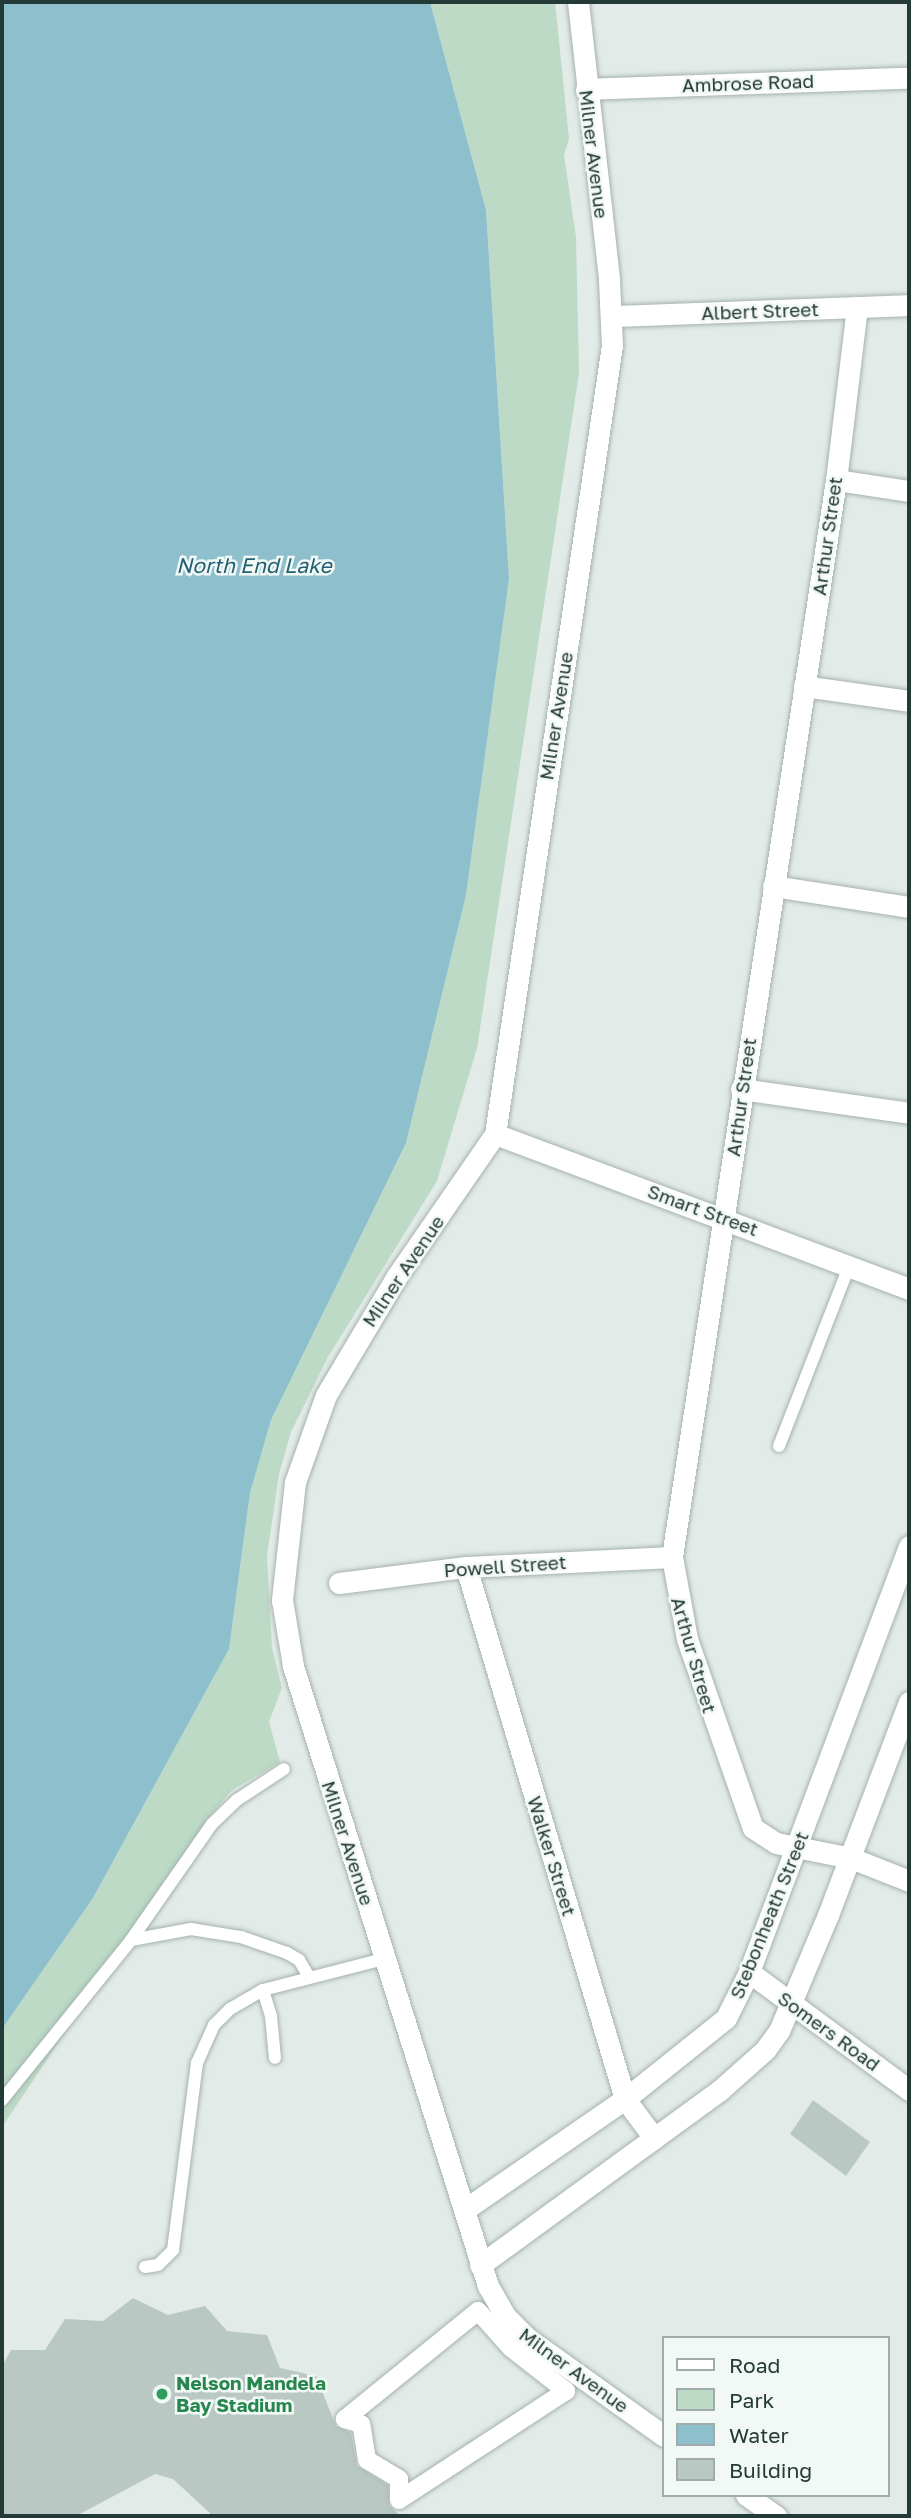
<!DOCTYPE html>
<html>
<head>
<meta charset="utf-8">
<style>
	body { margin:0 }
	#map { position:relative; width:911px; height:2518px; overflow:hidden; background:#e2ebe7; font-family:"Golos Text",sans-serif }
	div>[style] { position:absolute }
	.green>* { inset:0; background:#bcdac6 }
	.water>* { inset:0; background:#8ebfcc }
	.building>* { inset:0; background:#bac8c4 }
	.roads { filter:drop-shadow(0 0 2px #a5b2ae) drop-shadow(0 0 2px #a5b2ae) }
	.service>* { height:12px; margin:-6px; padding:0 6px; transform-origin:6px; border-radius:6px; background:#fff }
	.pedestrian>* { height:18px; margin:-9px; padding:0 9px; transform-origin:9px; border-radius:9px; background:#fff }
	.minor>* { height:21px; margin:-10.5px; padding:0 10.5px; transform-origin:10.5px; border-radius:10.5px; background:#fff }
	.dots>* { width:19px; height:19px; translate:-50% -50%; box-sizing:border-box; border:4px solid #f2f8f5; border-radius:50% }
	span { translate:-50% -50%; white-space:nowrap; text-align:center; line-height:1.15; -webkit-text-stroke:5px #f2f8f5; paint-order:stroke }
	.street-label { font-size:19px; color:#233a36 }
	.leisure-label { font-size:19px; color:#27864d; font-weight:700 }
	.left { translate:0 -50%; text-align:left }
	.water-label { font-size:21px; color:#226072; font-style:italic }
	.frame { position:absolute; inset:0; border:4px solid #233a36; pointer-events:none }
	.legend { position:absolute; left:662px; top:2336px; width:228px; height:161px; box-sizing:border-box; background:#f2f8f5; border:2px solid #9faca9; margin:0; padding:9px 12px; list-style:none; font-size:21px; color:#233a36 }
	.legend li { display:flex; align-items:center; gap:14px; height:35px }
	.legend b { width:35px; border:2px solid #9faca9 }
</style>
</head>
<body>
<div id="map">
	<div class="green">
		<i style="clip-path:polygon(430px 2px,555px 2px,569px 139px,564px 155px,576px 237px,579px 373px,477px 1048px,437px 1181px,328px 1357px,291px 1432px,279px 1474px,267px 1556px,272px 1648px,282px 1688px,269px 1722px,280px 1762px,232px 1790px,208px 1819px,2px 2127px,2px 2029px,93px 1898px,229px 1649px,250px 1493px,271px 1420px,406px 1143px,466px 895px,509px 579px,486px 210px)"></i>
	</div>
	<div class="water">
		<i style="clip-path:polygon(2px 2px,430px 2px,486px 210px,509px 579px,466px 895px,406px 1143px,271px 1420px,250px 1493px,229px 1649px,93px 1898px,2px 2029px)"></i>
	</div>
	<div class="building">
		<i style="clip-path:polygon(813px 2100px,870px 2142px,846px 2176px,790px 2134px)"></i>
		<i style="clip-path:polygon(133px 2298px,168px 2315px,205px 2306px,227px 2331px,267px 2335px,280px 2368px,316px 2376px,336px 2426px,351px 2433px,357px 2466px,388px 2485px,389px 2505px,400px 2516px,213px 2516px,173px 2479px,155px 2474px,76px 2516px,2px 2516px,2px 2366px,11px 2350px,45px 2350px,65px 2319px,103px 2321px)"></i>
	</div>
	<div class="roads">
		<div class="service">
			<i style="left:779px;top:1446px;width:193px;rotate:-68.7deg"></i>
			<i style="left:131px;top:1940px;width:61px;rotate:-10.4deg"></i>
			<i style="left:191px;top:1929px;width:51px;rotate:9.1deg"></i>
			<i style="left:241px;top:1937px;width:49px;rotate:19.2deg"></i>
			<i style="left:287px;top:1953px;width:14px;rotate:30deg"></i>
			<i style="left:299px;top:1960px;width:17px;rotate:59deg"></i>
			<i style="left:263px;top:1990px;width:27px;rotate:73deg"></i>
			<i style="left:271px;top:2016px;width:42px;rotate:84.6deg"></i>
			<i style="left:2px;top:2100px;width:206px;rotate:-51.1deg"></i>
			<i style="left:131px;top:1940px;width:141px;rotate:-55.1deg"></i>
			<i style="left:212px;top:1824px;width:35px;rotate:-44deg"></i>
			<i style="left:237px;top:1800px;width:56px;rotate:-33.4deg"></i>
			<i style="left:145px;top:2267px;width:13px;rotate:-9deg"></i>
			<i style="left:158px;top:2265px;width:21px;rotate:-45deg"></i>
			<i style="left:173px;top:2250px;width:189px;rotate:-82.7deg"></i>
			<i style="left:197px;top:2063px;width:42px;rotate:-65.9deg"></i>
			<i style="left:214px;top:2025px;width:23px;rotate:-45deg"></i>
			<i style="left:230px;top:2009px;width:38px;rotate:-30deg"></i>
			<i style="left:263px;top:1990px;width:125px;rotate:-14.4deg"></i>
		</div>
		<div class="pedestrian">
			<i style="left:478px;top:2311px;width:50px;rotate:48.3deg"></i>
			<i style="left:511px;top:2348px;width:70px;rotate:38deg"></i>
			<i style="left:566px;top:2391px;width:199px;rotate:146.9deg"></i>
			<i style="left:399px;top:2500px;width:21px;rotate:-90deg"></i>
			<i style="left:399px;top:2479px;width:37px;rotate:-149deg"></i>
			<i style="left:367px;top:2460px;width:36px;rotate:-99deg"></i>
			<i style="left:361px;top:2424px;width:17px;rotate:-163deg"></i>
			<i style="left:345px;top:2419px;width:171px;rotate:-39.1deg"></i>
		</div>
		<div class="minor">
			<i style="left:578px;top:2px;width:280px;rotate:83.6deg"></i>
			<i style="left:609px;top:280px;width:65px;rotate:87.4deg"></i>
			<i style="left:612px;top:345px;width:798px;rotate:98.43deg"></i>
			<i style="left:495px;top:1134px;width:173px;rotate:124.6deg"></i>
			<i style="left:397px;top:1276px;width:139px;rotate:120.8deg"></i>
			<i style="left:326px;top:1395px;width:92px;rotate:109.6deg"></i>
			<i style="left:295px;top:1482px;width:119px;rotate:96.3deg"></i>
			<i style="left:282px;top:1600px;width:67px;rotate:80.5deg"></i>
			<i style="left:293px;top:1666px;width:650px;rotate:72.54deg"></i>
			<i style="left:488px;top:2286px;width:36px;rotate:60deg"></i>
			<i style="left:506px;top:2317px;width:30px;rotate:45deg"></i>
			<i style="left:527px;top:2338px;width:168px;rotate:35.6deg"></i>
			<i style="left:586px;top:89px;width:323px;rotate:-2deg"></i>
			<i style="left:857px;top:307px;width:174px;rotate:96.9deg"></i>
			<i style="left:836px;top:480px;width:1089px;rotate:98.66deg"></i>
			<i style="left:672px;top:1557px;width:83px;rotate:79.6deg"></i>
			<i style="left:687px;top:1639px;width:200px;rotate:70.8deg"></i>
			<i style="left:753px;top:1828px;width:27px;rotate:33deg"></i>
			<i style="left:776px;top:1843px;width:76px;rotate:11.3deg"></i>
			<i style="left:851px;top:1858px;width:62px;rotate:21.6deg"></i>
			<i style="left:612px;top:316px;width:297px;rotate:-2.1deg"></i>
			<i style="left:836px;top:480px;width:74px;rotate:8.6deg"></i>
			<i style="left:804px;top:686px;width:106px;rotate:8.1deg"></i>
			<i style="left:773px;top:886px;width:138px;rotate:8.8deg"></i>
			<i style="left:741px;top:1089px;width:170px;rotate:8.1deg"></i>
			<i style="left:495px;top:1134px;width:442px;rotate:20.5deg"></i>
			<i style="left:466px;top:1567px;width:555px;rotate:73.36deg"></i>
			<i style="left:625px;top:2099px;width:49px;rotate:53.4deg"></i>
			<i style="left:339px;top:1583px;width:128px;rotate:-7.2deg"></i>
			<i style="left:466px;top:1567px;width:206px;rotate:-2.8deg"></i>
			<i style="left:749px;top:1972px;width:199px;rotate:36.4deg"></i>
			<i style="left:464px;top:2210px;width:196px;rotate:-34.6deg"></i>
			<i style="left:625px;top:2099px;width:129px;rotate:-38.7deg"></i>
			<i style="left:726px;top:2018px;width:51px;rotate:-63.4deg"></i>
			<i style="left:749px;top:1972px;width:455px;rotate:-69.4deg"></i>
			<i style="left:480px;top:2265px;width:296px;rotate:-36.1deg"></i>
			<i style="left:719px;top:2091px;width:62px;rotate:-41.7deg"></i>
			<i style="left:765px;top:2050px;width:24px;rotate:-54deg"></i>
			<i style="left:779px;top:2031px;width:126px;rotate:-67.1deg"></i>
			<i style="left:828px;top:1915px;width:228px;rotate:-69.2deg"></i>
			<i style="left:746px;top:2495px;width:37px;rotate:35deg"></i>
		</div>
	</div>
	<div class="dots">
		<i style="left:162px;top:2394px;background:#2e9e5b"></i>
	</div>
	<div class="street-label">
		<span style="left:748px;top:83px;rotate:-2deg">Ambrose Road</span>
		<span style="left:594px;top:154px;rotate:83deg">Milner Avenue</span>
		<span style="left:760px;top:311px;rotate:-2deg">Albert Street</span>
		<span style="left:827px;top:536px;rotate:-82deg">Arthur Street</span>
		<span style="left:556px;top:716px;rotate:-81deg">Milner Avenue</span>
		<span style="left:741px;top:1097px;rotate:-82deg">Arthur Street</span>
		<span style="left:703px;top:1210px;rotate:20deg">Smart Street</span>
		<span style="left:403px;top:1271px;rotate:-56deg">Milner Avenue</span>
		<span style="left:505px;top:1566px;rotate:-4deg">Powell Street</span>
		<span style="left:694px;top:1655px;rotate:74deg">Arthur Street</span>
		<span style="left:348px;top:1843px;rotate:72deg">Milner Avenue</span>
		<span style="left:552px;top:1856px;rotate:73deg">Walker Street</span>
		<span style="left:769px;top:1915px;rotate:-68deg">Stebonheath Street</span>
		<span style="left:829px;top:2031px;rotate:36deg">Somers Road</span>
		<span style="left:574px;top:2370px;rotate:36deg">Milner Avenue</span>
	</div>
	<div class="leisure-label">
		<span class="left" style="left:176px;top:2394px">Nelson Mandela<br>Bay Stadium</span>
	</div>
	<div class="water-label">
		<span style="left:254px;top:565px">North End Lake</span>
	</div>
	<div class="frame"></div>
	<ul class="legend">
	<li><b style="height:9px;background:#fff"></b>Road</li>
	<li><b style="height:19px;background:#bcdac6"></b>Park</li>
	<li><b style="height:19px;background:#8ebfcc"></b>Water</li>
	<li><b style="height:19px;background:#bac8c4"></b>Building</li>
	</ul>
</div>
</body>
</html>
